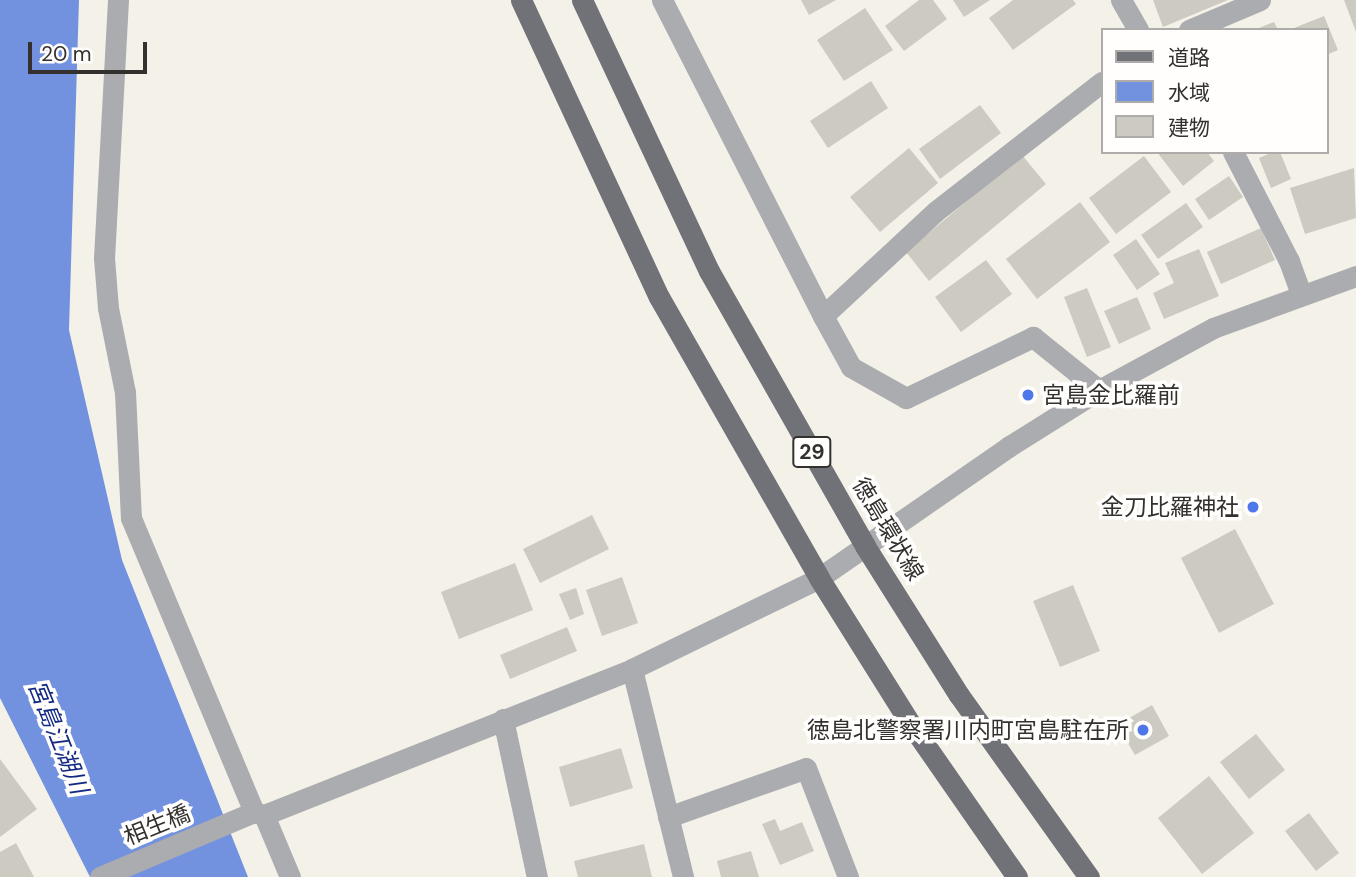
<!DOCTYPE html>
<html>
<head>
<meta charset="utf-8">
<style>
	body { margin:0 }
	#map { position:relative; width:1356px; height:877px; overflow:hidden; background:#f4f1e9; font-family:"DM Sans","Noto Sans JP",sans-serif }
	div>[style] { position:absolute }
	.water>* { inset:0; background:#7292df }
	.building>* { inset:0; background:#cdcac2 }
	.street>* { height:21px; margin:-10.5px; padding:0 10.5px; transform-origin:10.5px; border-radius:10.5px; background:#aaacaf }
	.primary>* { height:21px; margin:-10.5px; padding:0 10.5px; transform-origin:10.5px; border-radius:10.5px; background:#707278 }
	.dots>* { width:19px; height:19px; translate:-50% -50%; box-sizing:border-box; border:4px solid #fffefd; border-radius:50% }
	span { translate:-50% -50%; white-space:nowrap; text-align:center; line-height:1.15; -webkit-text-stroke:7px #fffefd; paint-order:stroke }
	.shield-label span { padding:2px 5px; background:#fffefd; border:2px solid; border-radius:5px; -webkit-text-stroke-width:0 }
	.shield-label { font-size:21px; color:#32312e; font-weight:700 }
	.poi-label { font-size:23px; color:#32312e }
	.left { translate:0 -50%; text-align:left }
	.right { translate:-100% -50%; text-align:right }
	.street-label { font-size:23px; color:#32312e }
	.water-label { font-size:24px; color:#122a82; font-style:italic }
	.legend { position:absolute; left:1101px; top:28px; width:228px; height:126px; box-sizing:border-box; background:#fffefd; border:2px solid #adacaa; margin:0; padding:9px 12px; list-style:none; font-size:21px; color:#32312e }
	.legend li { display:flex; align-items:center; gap:14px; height:35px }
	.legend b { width:35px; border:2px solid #adacaa }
	.scale { position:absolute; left:28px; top:42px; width:119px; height:32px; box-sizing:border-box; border:4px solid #32312e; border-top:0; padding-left:9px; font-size:21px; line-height:24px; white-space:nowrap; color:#32312e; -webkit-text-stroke:5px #fffefd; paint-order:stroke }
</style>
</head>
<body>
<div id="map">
	<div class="water">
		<i style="clip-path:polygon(0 0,79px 0,69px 330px,122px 560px,248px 877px,90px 877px,0 698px)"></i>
	</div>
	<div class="building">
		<i style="clip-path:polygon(801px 0,836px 0,809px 15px)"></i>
		<i style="clip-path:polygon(919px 0,933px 0,947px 19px,904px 51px,885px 26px)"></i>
		<i style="clip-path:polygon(953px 0,990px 0,964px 17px)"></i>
		<i style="clip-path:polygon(1013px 0,1073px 0,1076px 4px,1013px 50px,989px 18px)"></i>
		<i style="clip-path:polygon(1153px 0,1228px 0,1163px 27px)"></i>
		<i style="clip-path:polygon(1344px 0,1356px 0,1356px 32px)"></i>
		<i style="clip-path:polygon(865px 8px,893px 50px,844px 81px,817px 40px)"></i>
		<i style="clip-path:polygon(1324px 16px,1338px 50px,1326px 55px,1326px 30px,1289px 30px)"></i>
		<i style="clip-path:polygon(1274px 22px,1278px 30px,1254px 30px)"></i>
		<i style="clip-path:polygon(871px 81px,888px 108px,828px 148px,810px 121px)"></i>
		<i style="clip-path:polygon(980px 105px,1001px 133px,940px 179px,919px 149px)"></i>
		<i style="clip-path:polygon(909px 148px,938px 183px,880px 232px,850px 197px)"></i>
		<i style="clip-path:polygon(1157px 152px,1207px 152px,1214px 161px,1183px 186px)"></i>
		<i style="clip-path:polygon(1273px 152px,1280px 152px,1291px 179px,1271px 188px,1259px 158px)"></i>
		<i style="clip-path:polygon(1022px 155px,1046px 184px,929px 281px,906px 252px)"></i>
		<i style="clip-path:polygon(1144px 156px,1171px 192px,1116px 234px,1089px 198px)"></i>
		<i style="clip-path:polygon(1354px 168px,1356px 218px,1305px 234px,1290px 188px)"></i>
		<i style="clip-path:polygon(1229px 176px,1243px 197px,1209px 220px,1195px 199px)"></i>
		<i style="clip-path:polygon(1080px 202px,1110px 242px,1037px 299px,1006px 259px)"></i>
		<i style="clip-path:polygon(1186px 203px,1203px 227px,1158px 259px,1141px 235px)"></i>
		<i style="clip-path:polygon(1261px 228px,1275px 260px,1221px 284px,1207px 252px)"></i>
		<i style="clip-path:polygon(1136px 239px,1160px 274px,1137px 290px,1113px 255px)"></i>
		<i style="clip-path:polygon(1199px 249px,1219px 296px,1164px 319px,1153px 293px,1174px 283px,1165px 263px)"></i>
		<i style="clip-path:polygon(986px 260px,1012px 294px,961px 332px,935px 297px)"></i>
		<i style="clip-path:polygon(1087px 288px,1111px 347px,1087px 357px,1064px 297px)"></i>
		<i style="clip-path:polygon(1137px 297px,1151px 329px,1119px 344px,1104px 311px)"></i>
		<i style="clip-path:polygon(592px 515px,609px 549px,540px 583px,523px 549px)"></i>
		<i style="clip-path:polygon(1235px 529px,1274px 604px,1219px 633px,1181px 558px)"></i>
		<i style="clip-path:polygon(515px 563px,533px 610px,459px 639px,441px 592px)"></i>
		<i style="clip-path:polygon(622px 577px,638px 623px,602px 636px,586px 590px)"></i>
		<i style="clip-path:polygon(1073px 585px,1100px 651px,1060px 667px,1033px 601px)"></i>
		<i style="clip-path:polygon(576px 588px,584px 614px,570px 620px,559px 594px)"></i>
		<i style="clip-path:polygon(567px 627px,577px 651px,510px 679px,500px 655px)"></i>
		<i style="clip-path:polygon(1152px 705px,1169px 736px,1135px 755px,1117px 725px)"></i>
		<i style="clip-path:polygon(1256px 734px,1285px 770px,1249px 799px,1220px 762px)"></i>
		<i style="clip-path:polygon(621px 748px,633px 788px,570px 807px,559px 767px)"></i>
		<i style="clip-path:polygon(0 759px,37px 809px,0 837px)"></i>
		<i style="clip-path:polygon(1209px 776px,1254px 833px,1202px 874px,1158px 818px)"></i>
		<i style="clip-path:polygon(1309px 813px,1339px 853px,1316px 871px,1285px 831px)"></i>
		<i style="clip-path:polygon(775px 819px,780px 831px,802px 822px,814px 851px,780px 865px,762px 824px)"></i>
		<i style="clip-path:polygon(16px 843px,34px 877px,0 877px,0 852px)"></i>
		<i style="clip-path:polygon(644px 844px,652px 877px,578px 877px,574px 861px)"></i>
		<i style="clip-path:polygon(751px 851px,759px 877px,721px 877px,717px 861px)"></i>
	</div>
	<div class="street">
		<i style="left:118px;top:0;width:258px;rotate:93.1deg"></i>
		<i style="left:104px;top:258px;width:50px;rotate:85.4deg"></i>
		<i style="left:108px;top:308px;width:86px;rotate:78.6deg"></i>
		<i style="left:125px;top:392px;width:126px;rotate:87.3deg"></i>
		<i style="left:131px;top:518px;width:319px;rotate:67.3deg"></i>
		<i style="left:662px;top:0;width:355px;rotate:63deg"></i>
		<i style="left:1121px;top:0;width:34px;rotate:60deg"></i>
		<i style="left:1189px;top:30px;width:77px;rotate:-22.9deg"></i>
		<i style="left:1233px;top:152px;width:123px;rotate:62.8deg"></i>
		<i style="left:1289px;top:261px;width:35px;rotate:70deg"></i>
		<i style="left:1099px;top:390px;width:85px;rotate:-141.2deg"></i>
		<i style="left:1033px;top:337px;width:141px;rotate:154.3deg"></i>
		<i style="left:906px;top:398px;width:63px;rotate:-150.6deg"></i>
		<i style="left:851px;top:367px;width:58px;rotate:-118.8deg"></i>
		<i style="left:823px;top:316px;width:154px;rotate:-42.9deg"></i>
		<i style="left:936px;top:211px;width:210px;rotate:-37.9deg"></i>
		<i style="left:632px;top:669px;width:214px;rotate:76.2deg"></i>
		<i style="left:503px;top:719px;width:162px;rotate:77.9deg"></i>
		<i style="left:264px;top:815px;width:67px;rotate:67.2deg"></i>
		<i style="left:668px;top:817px;width:146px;rotate:-19.5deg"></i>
		<i style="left:806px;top:768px;width:117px;rotate:68.9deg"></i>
		<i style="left:100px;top:877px;width:167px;rotate:-22.9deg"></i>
		<i style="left:254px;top:812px;width:10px;rotate:17deg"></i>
		<i style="left:264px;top:815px;width:396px;rotate:-21.6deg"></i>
		<i style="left:632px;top:669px;width:208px;rotate:-25.9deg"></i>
		<i style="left:819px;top:578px;width:230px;rotate:-34.7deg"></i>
		<i style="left:1008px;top:447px;width:107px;rotate:-32.1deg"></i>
		<i style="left:1099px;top:390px;width:130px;rotate:-28.5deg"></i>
		<i style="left:1213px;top:328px;width:152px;rotate:-20deg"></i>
	</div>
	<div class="primary">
		<i style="left:521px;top:0;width:327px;rotate:65.1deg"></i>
		<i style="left:659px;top:297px;width:323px;rotate:60.3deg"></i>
		<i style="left:819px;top:578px;width:175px;rotate:57.9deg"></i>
		<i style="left:912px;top:726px;width:184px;rotate:55.2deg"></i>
		<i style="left:582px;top:0;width:299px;rotate:64.9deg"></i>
		<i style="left:709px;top:271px;width:316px;rotate:60.4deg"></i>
		<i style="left:865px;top:546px;width:176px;rotate:57.8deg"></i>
		<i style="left:959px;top:695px;width:224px;rotate:54.5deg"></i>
	</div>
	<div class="dots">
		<i style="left:1028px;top:395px;background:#4d77ea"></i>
		<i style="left:1253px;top:507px;background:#4d77ea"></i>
		<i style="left:1143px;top:730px;background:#4d77ea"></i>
	</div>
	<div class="shield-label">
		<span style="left:812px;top:452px">29</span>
	</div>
	<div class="poi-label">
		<span class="left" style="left:1042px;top:395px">宮島金比羅前</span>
		<span class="right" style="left:1239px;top:507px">金刀比羅神社</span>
		<span class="right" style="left:1129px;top:730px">徳島北警察署川内町宮島駐在所</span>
	</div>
	<div class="street-label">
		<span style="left:888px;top:529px;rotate:59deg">徳島環状線</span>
		<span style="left:157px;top:825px;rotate:-22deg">相生橋</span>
	</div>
	<div class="water-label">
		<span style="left:58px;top:737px;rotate:68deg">宮島江湖川</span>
	</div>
	<ul class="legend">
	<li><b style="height:9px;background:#707278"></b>道路</li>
	<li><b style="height:19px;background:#7292df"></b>水域</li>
	<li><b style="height:19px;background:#cdcac2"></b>建物</li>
	</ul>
	<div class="scale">20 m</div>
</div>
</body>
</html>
